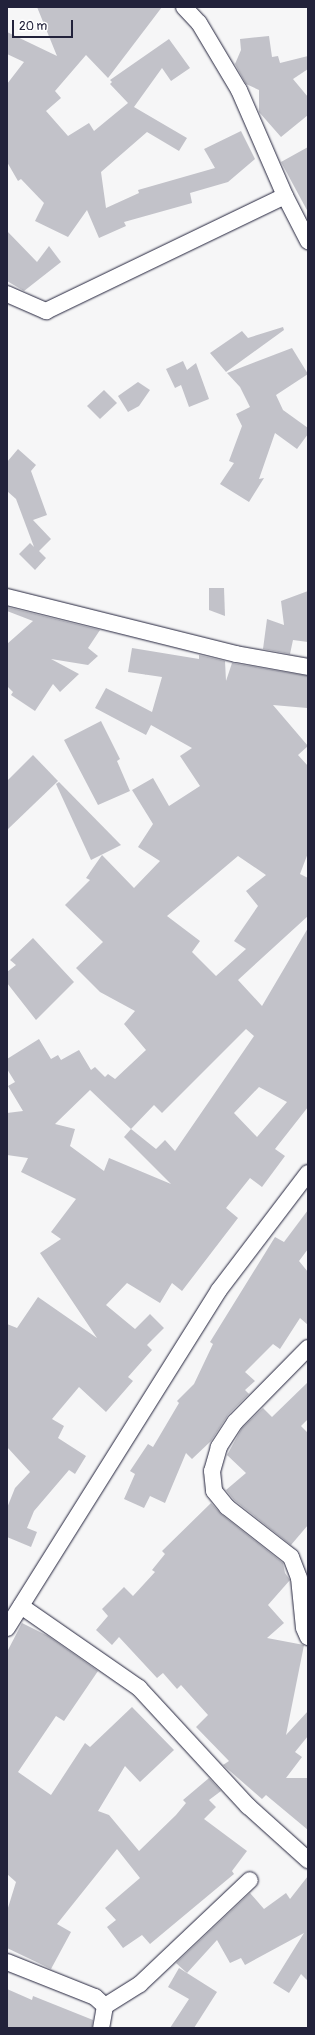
<!DOCTYPE html>
<html>
<head>
<meta charset="utf-8">
<style>
	body { margin:0 }
	#map { position:relative; width:315px; height:2035px; overflow:hidden; background:#f6f6f7; font-family:Pangolin,sans-serif }
	div>[style] { position:absolute }
	.building>* { inset:0; background:#c2c2c9 }
	.roads { filter:drop-shadow(0 0 1px #22223b) drop-shadow(0 0 1px #22223b) }
	.street>* { height:16px; margin:-8px; padding:0 8px; transform-origin:8px; border-radius:8px; background:#fff }
	span { translate:-50% -50%; white-space:nowrap; text-align:center; line-height:1.15; -webkit-text-stroke:3.5px #fff; paint-order:stroke }
	.frame { position:absolute; inset:0; border:8px solid #22223b; pointer-events:none }
	.scale { position:absolute; left:12px; top:20px; width:61px; height:18px; box-sizing:border-box; border:2px solid #22223b; border-top:0; padding-left:5px; font-size:12px; line-height:14px; white-space:nowrap; color:#22223b; -webkit-text-stroke:3px #fff; paint-order:stroke }
</style>
</head>
<body>
<div id="map">
	<div class="building">
		<i style="clip-path:polygon(37px 7px,162px 7px,108px 78px,86px 55px,55px 91px,61px 98px,46px 111px,68px 136px,89px 123px,94px 131px,128px 103px,110px 84px,112px 82px,110px 80px,169px 39px,190px 68px,171px 81px,162px 68px,134px 107px,187px 138px,179px 151px,147px 132px,101px 172px,106px 208px,139px 193px,138px 190px,215px 168px,204px 149px,241px 131px,255px 159px,228px 182px,190px 193px,192px 203px,124px 222px,126px 226px,99px 238px,87px 210px,68px 237px,35px 221px,44px 203px,21px 179px,18px 181px,7px 162px,7px 84px,24px 62px,7px 54px,7px 32px,57px 56px)"></i>
		<i style="clip-path:polygon(269px 36px,272px 57px,278px 56px,280px 63px,308px 56px,308px 69px,293px 79px,308px 97px,308px 115px,281px 137px,259px 112px,259px 90px,246px 84px,235px 64px,241px 50px,240px 39px)"></i>
		<i style="clip-path:polygon(308px 147px,308px 212px,281px 162px)"></i>
		<i style="clip-path:polygon(7px 231px,37px 262px,49px 246px,61px 262px,24px 291px,7px 281px)"></i>
		<i style="clip-path:polygon(283px 327px,284px 330px,226px 372px,210px 353px,242px 331px,248px 338px)"></i>
		<i style="clip-path:polygon(292px 348px,308px 374px,276px 395px,283px 410px,308px 428px,308px 434px,297px 449px,275px 433px,259px 479px,264px 478px,249px 502px,220px 484px,234px 463px,229px 461px,242px 426px,236px 414px,250px 407px,240px 387px,227px 373px)"></i>
		<i style="clip-path:polygon(183px 361px,187px 370px,196px 363px,209px 399px,189px 407px,181px 385px,175px 388px,166px 369px)"></i>
		<i style="clip-path:polygon(138px 382px,150px 390px,139px 406px,128px 412px,118px 396px)"></i>
		<i style="clip-path:polygon(104px 390px,117px 403px,100px 419px,87px 406px)"></i>
		<i style="clip-path:polygon(18px 449px,36px 465px,31px 471px,47px 515px,33px 520px,51px 539px,39px 551px,46px 558px,35px 570px,19px 554px,30px 543px,34px 547px,16px 499px,7px 491px,7px 462px)"></i>
		<i style="clip-path:polygon(209px 588px,224px 588px,225px 616px,209px 610px)"></i>
		<i style="clip-path:polygon(308px 591px,308px 642px,293px 640px,290px 654px,263px 649px,267px 619px,284px 625px,281px 601px)"></i>
		<i style="clip-path:polygon(7px 607px,100px 630px,88px 648px,98px 656px,88px 665px,51px 659px,79px 674px,60px 692px,53px 684px,35px 711px,11px 695px,13px 692px,7px 686px,7px 644px,33px 621px,7px 611px)"></i>
		<i style="clip-path:polygon(evenodd,132px 648px,199px 659px,199px 655px,225px 661px,226px 681px,232px 663px,308px 676px,307px 708px,273px 705px,308px 746px,298px 755px,308px 766px,308px 853px,300px 874px,308px 878px,308px 916px,238px 980px,262px 1006px,308px 928px,308px 1107px,275px 1149px,285px 1156px,262px 1187px,250px 1178px,226px 1208px,238px 1218px,182px 1291px,172px 1283px,160px 1303px,127px 1283px,106px 1305px,135px 1329px,150px 1314px,164px 1328px,147px 1345px,152px 1350px,128px 1377px,133px 1381px,106px 1412px,79px 1387px,52px 1419px,64px 1426px,58px 1438px,86px 1456px,75px 1474px,69px 1470px,34px 1511px,27px 1528px,37px 1532px,31px 1547px,7px 1537px,7px 1508px,15px 1488px,30px 1472px,7px 1447px,7px 1324px,17px 1328px,38px 1297px,97px 1338px,40px 1253px,61px 1239px,51px 1232px,76px 1199px,21px 1172px,28px 1158px,7px 1155px,7px 1113px,23px 1111px,8px 1086px,15px 1082px,7px 1069px,7px 1059px,39px 1039px,51px 1059px,58px 1055px,61px 1060px,79px 1050px,91px 1070px,95px 1067px,105px 1077px,108px 1074px,115px 1079px,146px 1050px,124px 1024px,135px 1011px,100px 992px,76px 968px,103px 942px,65px 905px,90px 880px,86px 878px,102px 855px,134px 888px,160px 861px,138px 847px,153px 824px,132px 790px,153px 778px,169px 806px,200px 786px,180px 756px,192px 748px,151px 725px,146px 735px,95px 708px,106px 688px,152px 712px,162px 677px,128px 672px,132px 648px,238px 856px,266px 875px,246px 891px,258px 906px,234px 941px,246px 949px,216px 976px,192px 952px,200px 941px,167px 916px,238px 856px,132px 648px,246px 1029px,254px 1036px,175px 1151px,165px 1140px,156px 1149px,131px 1129px,154px 1105px,162px 1113px,246px 1029px,132px 648px,259px 1087px,287px 1102px,257px 1137px,234px 1113px,259px 1087px,132px 648px,90px 1090px,131px 1129px,124px 1137px,171px 1184px,109px 1158px,104px 1171px,70px 1146px,75px 1129px,55px 1124px,90px 1090px)"></i>
		<i style="clip-path:polygon(101px 721px,120px 759px,117px 761px,130px 791px,98px 805px,64px 740px)"></i>
		<i style="clip-path:polygon(33px 755px,58px 781px,7px 830px,7px 781px)"></i>
		<i style="clip-path:polygon(59px 782px,121px 845px,91px 860px,56px 784px)"></i>
		<i style="clip-path:polygon(33px 938px,74px 982px,36px 1020px,7px 983px,7px 972px,16px 965px,10px 960px)"></i>
		<i style="clip-path:polygon(308px 1210px,308px 1249px,299px 1261px,308px 1272px,308px 1325px,300px 1318px,280px 1349px,273px 1344px,245px 1372px,255px 1381px,245px 1390px,249px 1394px,228px 1415px,211px 1441px,192px 1459px,186px 1453px,165px 1503px,150px 1496px,144px 1508px,124px 1499px,135px 1474px,130px 1471px,148px 1444px,153px 1447px,179px 1403px,177px 1401px,194px 1384px,213px 1344px,210px 1342px,275px 1237px,284px 1242px)"></i>
		<i style="clip-path:polygon(308px 1382px,308px 1419px,301px 1426px,308px 1433px,308px 1525px,291px 1545px,234px 1500px,226px 1490px,246px 1473px,227px 1455px,242px 1428px,263px 1408px,272px 1417px)"></i>
		<i style="clip-path:polygon(211px 1503px,221px 1514px,283px 1563px,285px 1573px,290px 1580px,268px 1605px,284px 1623px,267px 1638px,304px 1645px,286px 1735px,308px 1711px,308px 1736px,295px 1752px,302px 1757px,286px 1778px,308px 1778px,308px 1830px,266px 1795px,262px 1799px,223px 1765px,229px 1761px,196px 1727px,208px 1715px,181px 1685px,177px 1689px,163px 1673px,157px 1678px,119px 1637px,112px 1645px,96px 1630px,108px 1616px,102px 1609px,124px 1587px,133px 1596px,155px 1572px,152px 1570px,165px 1554px,162px 1551px)"></i>
		<i style="clip-path:polygon(22px 1623px,48px 1636px,98px 1671px,64px 1721px,56px 1716px,18px 1772px,51px 1795px,85px 1743px,90px 1747px,132px 1707px,174px 1750px,140px 1782px,125px 1766px,98px 1811px,109px 1815px,139px 1851px,176px 1815px,186px 1803px,183px 1800px,209px 1778px,221px 1791px,209px 1800px,216px 1807px,204px 1819px,247px 1851px,232px 1871px,234px 1874px,150px 1944px,142px 1935px,123px 1948px,107px 1927px,116px 1920px,105px 1908px,140px 1878px,117px 1849px,57px 1924px,71px 1932px,51px 1969px,7px 1948px,7px 1911px,16px 1882px,7px 1874px,7px 1652px)"></i>
		<i style="clip-path:polygon(308px 1876px,308px 1981px,301px 1974px,289px 1993px,273px 1983px,304px 1933px,245px 1965px,241px 1958px,230px 1963px,217px 1940px,187px 1973px,176px 1963px,250px 1893px,264px 1909px,286px 1893px,290px 1899px)"></i>
		<i style="clip-path:polygon(179px 1968px,217px 1992px,194px 2028px,170px 2028px,189px 1999px,168px 1987px)"></i>
		<i style="clip-path:polygon(7px 1989px,32px 2000px,33px 1996px,93px 2020px,92px 2028px,7px 2028px)"></i>
	</div>
	<div class="roads">
		<div class="street">
			<i style="left:184px;top:7px;width:22px;rotate:47deg"></i>
			<i style="left:199px;top:23px;width:78px;rotate:59.2deg"></i>
			<i style="left:239px;top:90px;width:116px;rotate:66.5deg"></i>
			<i style="left:285px;top:196px;width:51px;rotate:62.9deg"></i>
			<i style="left:7px;top:294px;width:43px;rotate:23.6deg"></i>
			<i style="left:46px;top:311px;width:265px;rotate:-25.7deg"></i>
			<i style="left:7px;top:597px;width:236px;rotate:14deg"></i>
			<i style="left:236px;top:654px;width:73px;rotate:10.2deg"></i>
			<i style="left:308px;top:1348px;width:104px;rotate:134.6deg"></i>
			<i style="left:235px;top:1422px;width:30px;rotate:123deg"></i>
			<i style="left:219px;top:1447px;width:25px;rotate:106deg"></i>
			<i style="left:212px;top:1471px;width:20px;rotate:84deg"></i>
			<i style="left:214px;top:1491px;width:21px;rotate:51deg"></i>
			<i style="left:227px;top:1507px;width:81px;rotate:38deg"></i>
			<i style="left:291px;top:1557px;width:22px;rotate:69deg"></i>
			<i style="left:299px;top:1578px;width:50px;rotate:84.3deg"></i>
			<i style="left:304px;top:1628px;width:10px;rotate:66deg"></i>
			<i style="left:21px;top:1606px;width:144px;rotate:34.8deg"></i>
			<i style="left:139px;top:1688px;width:161px;rotate:47.3deg"></i>
			<i style="left:248px;top:1806px;width:81px;rotate:42deg"></i>
			<i style="left:7px;top:1628px;width:399px;rotate:-57.9deg"></i>
			<i style="left:219px;top:1290px;width:147px;rotate:-52.7deg"></i>
			<i style="left:7px;top:1962px;width:95px;rotate:21.7deg"></i>
			<i style="left:95px;top:1997px;width:13px;rotate:42deg"></i>
			<i style="left:105px;top:2006px;width:22px;rotate:100deg"></i>
			<i style="left:105px;top:2006px;width:41px;rotate:-32.2deg"></i>
			<i style="left:140px;top:1984px;width:151px;rotate:-43.4deg"></i>
		</div>
	</div>
	<div class="frame"></div>
	<div class="scale">20 m</div>
</div>
</body>
</html>
